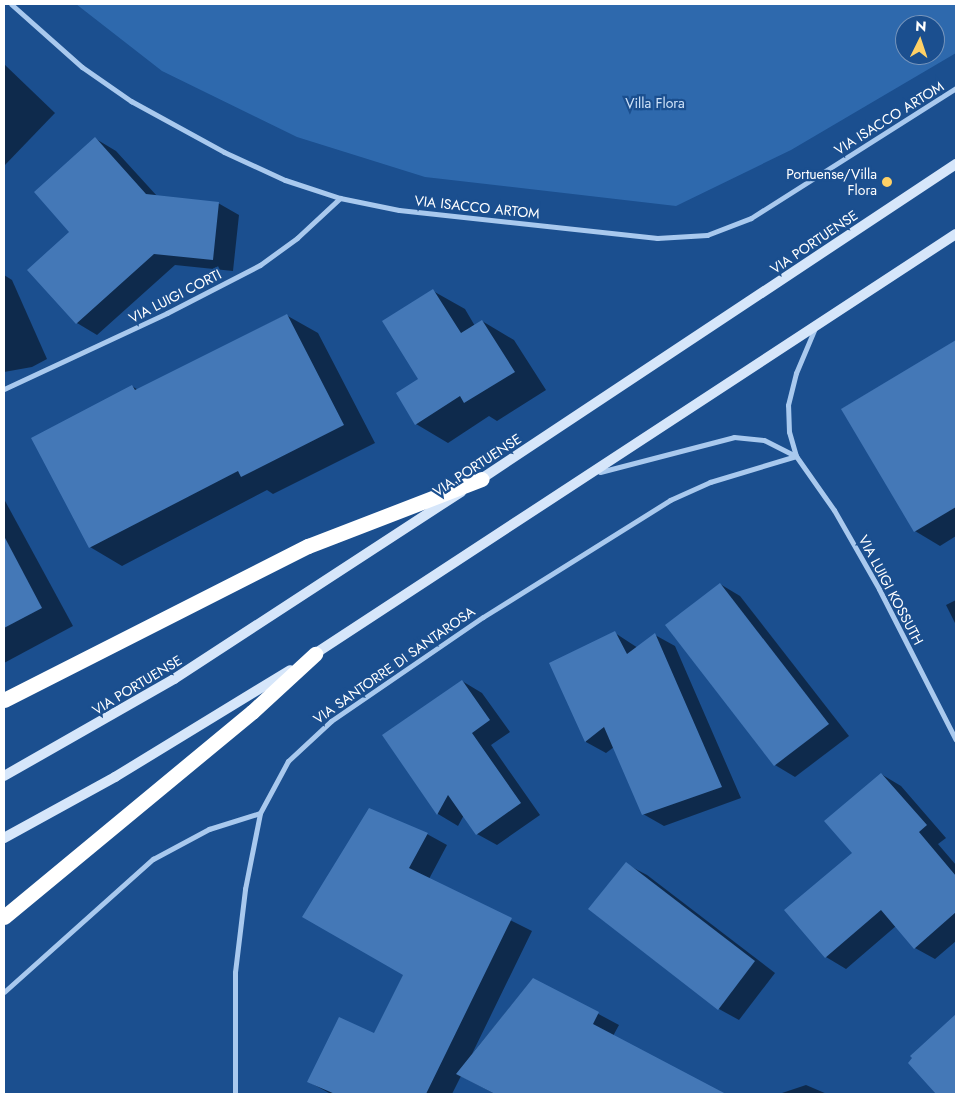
<!DOCTYPE html>
<html>
<head>
<meta charset="utf-8">
<style>
	body { margin:0 }
	#map { position:relative; width:960px; height:1098px; overflow:hidden; background:#1b4f8f; font-family:Jost,sans-serif }
	div>[style] { position:absolute }
	.green>* { inset:0; background:#2e69ad }
	.shadow>* { inset:0; background:#0007 }
	.building>* { inset:0; background:#4478b7 }
	.street>* { height:5px; margin:-2.5px; padding:0 2.5px; transform-origin:2.5px; border-radius:2.5px; background:#a9c9ee }
	.secondary>* { height:10px; margin:-5px; padding:0 5px; transform-origin:5px; border-radius:5px; background:#d6e6fa }
	.highway>* { height:15px; margin:-7.5px; padding:0 7.5px; transform-origin:7.5px; border-radius:7.5px; background:#fff }
	.dots>* { width:14px; height:14px; translate:-50% -50%; box-sizing:border-box; border:2px solid #1b4f8f; border-radius:50% }
	span { translate:-50% -50%; white-space:nowrap; text-align:center; line-height:1.15; -webkit-text-stroke:4.5px #1b4f8f; paint-order:stroke }
	.park-label { font-size:14px; color:#cfe3fa }
	.street-label { font-size:14px; color:#fff }
	.poi-label { font-size:14px; color:#fff }
	.right { translate:-100% -50%; text-align:right }
	.frame { position:absolute; inset:0; border:5px solid #fff; pointer-events:none }
	.north { position:absolute; left:895px; top:15px; width:50px; height:50px; box-sizing:border-box; background:#1b4f8f; border:1px solid #7695bc; border-radius:50%; rotate:4deg; font-size:14px; font-weight:700; line-height:20px; text-align:center; color:#fff }
	.north::after { content:''; display:block; margin:auto; width:18px; height:22px; background:#ffd166; clip-path:polygon(50% 0,100% 100%,50% 72%,0 100%) }
</style>
</head>
<body>
<div id="map">
	<div class="green">
		<i style="clip-path:polygon(evenodd,76px 4px,956px 4px,956px 53px,791px 150px,676px 206px,425px 177px,297px 137px,162px 71px,76px 4px,905px 25px,935px 25px,935px 55px,905px 55px,905px 25px)"></i>
	</div>
	<div class="shadow">
		<i style="clip-path:polygon(4px 64px,55px 113px,4px 166px)"></i>
		<i style="clip-path:polygon(96px 139px,116px 151px,157px 196px,218px 203px,239px 215px,233px 271px,175px 265px,97px 335px,77px 323px,71px 232px)"></i>
		<i style="clip-path:polygon(4px 275px,12px 280px,47px 359px,32px 367px,4px 372px)"></i>
		<i style="clip-path:polygon(433px 291px,465px 309px,475px 326px,482px 321px,514px 340px,546px 390px,497px 421px,489px 416px,448px 443px,416px 424px)"></i>
		<i style="clip-path:polygon(286px 315px,318px 333px,375px 443px,273px 494px,267px 490px,122px 566px,90px 547px,33px 439px,132px 386px,138px 390px)"></i>
		<i style="clip-path:polygon(956px 342px,956px 536px,940px 546px,915px 531px,842px 409px)"></i>
		<i style="clip-path:polygon(4px 499px,73px 626px,4px 663px)"></i>
		<i style="clip-path:polygon(720px 584px,740px 596px,849px 736px,795px 777px,775px 765px)"></i>
		<i style="clip-path:polygon(956px 600px,956px 625px,946px 605px)"></i>
		<i style="clip-path:polygon(615px 633px,638px 648px,655px 635px,675px 646px,741px 798px,664px 826px,643px 814px,614px 747px,606px 753px,586px 742px,551px 664px)"></i>
		<i style="clip-path:polygon(462px 681px,482px 693px,510px 732px,491px 745px,540px 815px,497px 845px,477px 834px,464px 815px,458px 826px,438px 814px,384px 735px)"></i>
		<i style="clip-path:polygon(881px 774px,901px 786px,946px 838px,938px 844px,956px 865px,956px 941px,935px 959px,915px 948px,896px 926px,846px 969px,826px 957px,853px 853px)"></i>
		<i style="clip-path:polygon(427px 834px,447px 845px,429px 879px,532px 931px,472px 1054px,533px 979px,619px 1025px,613px 1036px,714px 1091px,713px 1094px,495px 1094px,461px 1076px,452px 1094px,331px 1094px,309px 1082px,375px 1035px,404px 974px,304px 916px)"></i>
		<i style="clip-path:polygon(626px 864px,647px 875px,775px 973px,739px 1020px,719px 1009px,590px 909px)"></i>
		<i style="clip-path:polygon(956px 1016px,956px 1094px,938px 1094px,909px 1063px,914px 1058px,912px 1056px)"></i>
		<i style="clip-path:polygon(806px 1085px,827px 1094px,779px 1094px)"></i>
	</div>
	<div class="building">
		<i style="clip-path:polygon(95px 137px,146px 194px,219px 202px,213px 260px,154px 254px,76px 324px,27px 270px,69px 232px,34px 192px)"></i>
		<i style="clip-path:polygon(433px 289px,461px 333px,482px 320px,515px 372px,464px 403px,460px 396px,415px 425px,396px 393px,418px 379px,382px 321px)"></i>
		<i style="clip-path:polygon(287px 314px,344px 425px,241px 477px,238px 471px,89px 548px,31px 438px,132px 385px,135px 390px)"></i>
		<i style="clip-path:polygon(956px 340px,956px 507px,914px 532px,841px 409px)"></i>
		<i style="clip-path:polygon(4px 536px,42px 608px,4px 628px)"></i>
		<i style="clip-path:polygon(720px 583px,829px 724px,774px 766px,665px 625px)"></i>
		<i style="clip-path:polygon(615px 631px,627px 654px,655px 633px,722px 787px,642px 815px,604px 727px,585px 742px,549px 663px)"></i>
		<i style="clip-path:polygon(462px 680px,490px 720px,472px 733px,521px 803px,476px 835px,448px 795px,437px 815px,382px 735px)"></i>
		<i style="clip-path:polygon(881px 773px,927px 825px,919px 832px,956px 876px,956px 912px,914px 949px,881px 910px,825px 958px,784px 910px,852px 853px,824px 821px)"></i>
		<i style="clip-path:polygon(369px 808px,428px 833px,409px 868px,512px 918px,426px 1094px,335px 1094px,307px 1082px,339px 1017px,374px 1033px,403px 975px,302px 917px)"></i>
		<i style="clip-path:polygon(626px 862px,755px 961px,718px 1010px,588px 909px)"></i>
		<i style="clip-path:polygon(533px 978px,599px 1012px,593px 1024px,726px 1094px,495px 1094px,456px 1074px)"></i>
		<i style="clip-path:polygon(956px 1014px,956px 1094px,936px 1094px,908px 1063px,912px 1058px,910px 1056px)"></i>
	</div>
	<div class="street">
		<i style="left:11px;top:4px;width:95px;rotate:41.6deg"></i>
		<i style="left:82px;top:67px;width:60px;rotate:34.8deg"></i>
		<i style="left:131px;top:101px;width:106px;rotate:28.7deg"></i>
		<i style="left:224px;top:152px;width:67px;rotate:24.7deg"></i>
		<i style="left:285px;top:180px;width:58px;rotate:18.1deg"></i>
		<i style="left:340px;top:198px;width:60px;rotate:11.5deg"></i>
		<i style="left:399px;top:210px;width:260px;rotate:6.2deg"></i>
		<i style="left:657px;top:238px;width:50px;rotate:-3.4deg"></i>
		<i style="left:707px;top:235px;width:47px;rotate:-21.1deg"></i>
		<i style="left:751px;top:218px;width:243px;rotate:-32.4deg"></i>
		<i style="left:4px;top:389px;width:180px;rotate:-25deg"></i>
		<i style="left:167px;top:313px;width:105px;rotate:-27.3deg"></i>
		<i style="left:260px;top:265px;width:46px;rotate:-36.1deg"></i>
		<i style="left:297px;top:238px;width:59px;rotate:-42.9deg"></i>
		<i style="left:600px;top:472px;width:138px;rotate:-14.6deg"></i>
		<i style="left:734px;top:437px;width:30px;rotate:6deg"></i>
		<i style="left:764px;top:440px;width:36px;rotate:27deg"></i>
		<i style="left:796px;top:456px;width:25px;rotate:-106deg"></i>
		<i style="left:789px;top:432px;width:27px;rotate:-92deg"></i>
		<i style="left:788px;top:405px;width:33px;rotate:-76deg"></i>
		<i style="left:796px;top:373px;width:49px;rotate:-67.1deg"></i>
		<i style="left:4px;top:992px;width:200px;rotate:-41.8deg"></i>
		<i style="left:153px;top:859px;width:64px;rotate:-28.2deg"></i>
		<i style="left:209px;top:829px;width:53px;rotate:-17.4deg"></i>
		<i style="left:235px;top:1094px;width:122px;rotate:-90deg"></i>
		<i style="left:235px;top:972px;width:84px;rotate:-83.1deg"></i>
		<i style="left:245px;top:889px;width:77px;rotate:-78.8deg"></i>
		<i style="left:260px;top:813px;width:59px;rotate:-61.7deg"></i>
		<i style="left:288px;top:761px;width:59px;rotate:-42.9deg"></i>
		<i style="left:331px;top:721px;width:184px;rotate:-34.4deg"></i>
		<i style="left:483px;top:617px;width:221px;rotate:-32deg"></i>
		<i style="left:670px;top:500px;width:44px;rotate:-24.2deg"></i>
		<i style="left:710px;top:482px;width:90px;rotate:-16.8deg"></i>
		<i style="left:796px;top:456px;width:66px;rotate:54.9deg"></i>
		<i style="left:834px;top:510px;width:91px;rotate:60.3deg"></i>
		<i style="left:879px;top:589px;width:169px;rotate:63deg"></i>
	</div>
	<div class="secondary">
		<i style="left:478px;top:481px;width:574px;rotate:-33.55deg"></i>
		<i style="left:310px;top:657px;width:772px;rotate:-33.22deg"></i>
		<i style="left:4px;top:776px;width:196px;rotate:-29.7deg"></i>
		<i style="left:174px;top:679px;width:343px;rotate:-33.1deg"></i>
		<i style="left:4px;top:838px;width:127px;rotate:-28.8deg"></i>
		<i style="left:115px;top:777px;width:205px;rotate:-31.4deg"></i>
	</div>
	<div class="highway">
		<i style="left:4px;top:700px;width:341px;rotate:-26.9deg"></i>
		<i style="left:308px;top:546px;width:186px;rotate:-21.1deg"></i>
		<i style="left:4px;top:917px;width:322px;rotate:-39.6deg"></i>
		<i style="left:252px;top:712px;width:86px;rotate:-42.6deg"></i>
	</div>
	<div class="dots">
		<i style="left:887px;top:182px;background:#ffd166"></i>
	</div>
	<div class="park-label">
		<span style="left:655px;top:103px">Villa Flora</span>
	</div>
	<div class="street-label">
		<span style="left:889px;top:118px;rotate:-32deg">VIA ISACCO ARTOM</span>
		<span style="left:477px;top:207px;rotate:6deg">VIA ISACCO ARTOM</span>
		<span style="left:814px;top:242px;rotate:-34deg">VIA PORTUENSE</span>
		<span style="left:175px;top:296px;rotate:-27deg">VIA LUIGI CORTI</span>
		<span style="left:477px;top:465px;rotate:-33deg">VIA PORTUENSE</span>
		<span style="left:891px;top:590px;rotate:62deg">VIA LUIGI KOSSUTH</span>
		<span style="left:394px;top:665px;rotate:-35deg">VIA SANTORRE DI SANTAROSA</span>
		<span style="left:137px;top:685px;rotate:-31deg">VIA PORTUENSE</span>
	</div>
	<div class="poi-label">
		<span class="right" style="left:877px;top:182px">Portuense/Villa<br>Flora</span>
	</div>
	<div class="frame"></div>
	<div class="north">N</div>
</div>
</body>
</html>
